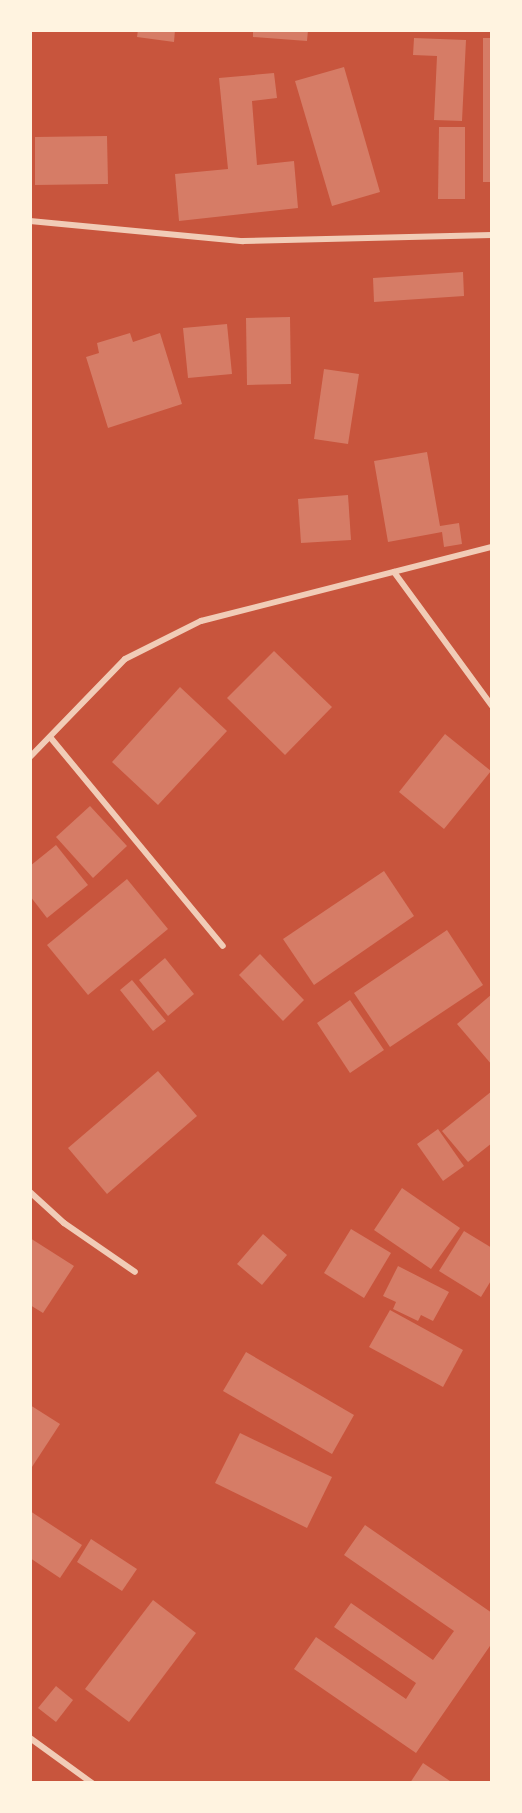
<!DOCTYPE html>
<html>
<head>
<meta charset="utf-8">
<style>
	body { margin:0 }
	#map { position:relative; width:522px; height:1813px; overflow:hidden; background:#c8553d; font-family:"Source Sans 3",sans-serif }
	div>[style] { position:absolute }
	.building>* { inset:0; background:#d67c66 }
	.minor>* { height:6px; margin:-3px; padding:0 3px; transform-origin:3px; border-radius:3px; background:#f1ccb7 }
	span { translate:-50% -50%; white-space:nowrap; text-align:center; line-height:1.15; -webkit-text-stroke:4.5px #fff3e0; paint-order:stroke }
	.frame { position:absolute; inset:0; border:32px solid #fff3e0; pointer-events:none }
</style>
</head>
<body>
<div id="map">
	<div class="building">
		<i style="clip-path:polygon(138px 30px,175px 30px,174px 42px,137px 37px)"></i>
		<i style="clip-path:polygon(253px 30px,308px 30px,307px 41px,253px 37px)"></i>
		<i style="clip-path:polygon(414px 38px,466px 40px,462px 121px,434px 120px,437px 56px,413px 55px)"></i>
		<i style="clip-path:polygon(483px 38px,492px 38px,492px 182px,483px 182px)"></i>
		<i style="clip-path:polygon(344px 67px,380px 192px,332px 206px,295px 81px)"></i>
		<i style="clip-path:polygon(274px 73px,277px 98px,252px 101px,257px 165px,294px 161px,298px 208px,179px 221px,175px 174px,228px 169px,219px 78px)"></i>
		<i style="clip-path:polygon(439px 127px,465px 127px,465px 199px,438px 199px)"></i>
		<i style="clip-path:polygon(107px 136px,108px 184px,35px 185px,35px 137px)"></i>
		<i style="clip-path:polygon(463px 272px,464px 296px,374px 302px,373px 278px)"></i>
		<i style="clip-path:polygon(290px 317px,291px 384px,247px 385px,246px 318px)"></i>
		<i style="clip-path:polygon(227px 324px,232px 374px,188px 378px,183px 328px)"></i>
		<i style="clip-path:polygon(130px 333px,133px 342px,160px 333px,182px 404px,108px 428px,86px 357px,99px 353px,97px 343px)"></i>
		<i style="clip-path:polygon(324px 369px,359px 374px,348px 444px,314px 439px)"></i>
		<i style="clip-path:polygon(427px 452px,440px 526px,459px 523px,462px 544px,444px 547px,442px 532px,388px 542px,374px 461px)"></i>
		<i style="clip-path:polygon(348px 495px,351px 540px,301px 543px,298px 499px)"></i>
		<i style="clip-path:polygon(274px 651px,332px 707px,285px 755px,227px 698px)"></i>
		<i style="clip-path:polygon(180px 687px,227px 731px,158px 805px,112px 762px)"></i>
		<i style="clip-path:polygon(445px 734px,491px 771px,444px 829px,399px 792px)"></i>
		<i style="clip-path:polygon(90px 806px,127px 846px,93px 878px,56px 837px)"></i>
		<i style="clip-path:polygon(56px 845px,88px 885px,47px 918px,30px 896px,30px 866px)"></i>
		<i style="clip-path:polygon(384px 871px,414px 916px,314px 985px,283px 939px)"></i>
		<i style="clip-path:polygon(127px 879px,168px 929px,88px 995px,47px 945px)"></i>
		<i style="clip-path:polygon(447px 930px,483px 985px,390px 1047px,354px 993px)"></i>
		<i style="clip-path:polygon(260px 954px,304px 1000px,283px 1021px,239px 975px)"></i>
		<i style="clip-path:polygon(165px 958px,194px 994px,168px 1016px,139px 980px)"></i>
		<i style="clip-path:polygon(132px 980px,166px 1021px,153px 1031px,120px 990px)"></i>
		<i style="clip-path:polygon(492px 994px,492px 1065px,457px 1024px)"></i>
		<i style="clip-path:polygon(350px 1000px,384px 1050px,350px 1073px,317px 1023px)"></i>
		<i style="clip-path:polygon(158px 1071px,197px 1116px,107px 1194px,68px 1148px)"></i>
		<i style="clip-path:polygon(492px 1091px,492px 1143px,468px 1162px,442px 1131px)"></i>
		<i style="clip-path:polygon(438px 1129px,464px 1166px,443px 1181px,417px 1144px)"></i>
		<i style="clip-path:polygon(402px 1188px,460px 1228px,431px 1269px,374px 1230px)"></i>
		<i style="clip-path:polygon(351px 1229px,391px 1253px,364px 1298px,324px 1273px)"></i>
		<i style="clip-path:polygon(464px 1231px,492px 1248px,492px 1279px,481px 1297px,439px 1271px)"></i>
		<i style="clip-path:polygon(263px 1234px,287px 1255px,262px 1285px,237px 1264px)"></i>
		<i style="clip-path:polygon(30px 1238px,74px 1266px,43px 1313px,30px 1305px)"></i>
		<i style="clip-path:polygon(398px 1266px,449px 1292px,433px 1321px,421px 1315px,418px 1321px,393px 1309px,396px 1302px,383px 1296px)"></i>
		<i style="clip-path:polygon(390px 1310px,463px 1350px,443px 1387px,369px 1347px)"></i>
		<i style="clip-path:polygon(246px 1352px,354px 1415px,332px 1454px,223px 1391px)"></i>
		<i style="clip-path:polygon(30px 1405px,60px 1424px,30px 1470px)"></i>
		<i style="clip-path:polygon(240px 1433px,332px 1477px,307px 1528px,215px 1483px)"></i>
		<i style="clip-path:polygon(30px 1511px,82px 1545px,60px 1578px,30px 1558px)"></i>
		<i style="clip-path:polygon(365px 1525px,492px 1613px,492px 1643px,416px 1753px,294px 1669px,316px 1637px,406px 1699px,416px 1683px,334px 1627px,351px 1603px,433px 1660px,454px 1631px,344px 1555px)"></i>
		<i style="clip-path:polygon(91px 1539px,137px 1569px,122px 1591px,77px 1562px)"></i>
		<i style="clip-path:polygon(153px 1600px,196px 1633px,129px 1722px,85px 1689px)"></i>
		<i style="clip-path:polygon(56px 1686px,73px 1700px,56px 1722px,38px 1708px)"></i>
		<i style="clip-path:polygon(423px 1763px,453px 1783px,410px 1783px)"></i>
	</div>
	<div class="minor">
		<i style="left:30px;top:221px;width:214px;rotate:5.4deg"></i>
		<i style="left:243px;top:241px;width:249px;rotate:-1.4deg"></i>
		<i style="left:394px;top:572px;width:166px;rotate:53.8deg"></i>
		<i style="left:50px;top:737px;width:271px;rotate:50.4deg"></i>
		<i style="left:30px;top:757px;width:136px;rotate:-45.9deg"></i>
		<i style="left:125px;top:659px;width:85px;rotate:-26.6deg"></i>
		<i style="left:201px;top:621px;width:300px;rotate:-14.3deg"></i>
		<i style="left:30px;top:1192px;width:46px;rotate:42.4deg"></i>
		<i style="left:64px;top:1223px;width:86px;rotate:34.6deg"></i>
		<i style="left:30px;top:1738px;width:77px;rotate:36deg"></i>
	</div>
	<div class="frame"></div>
</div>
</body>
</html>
